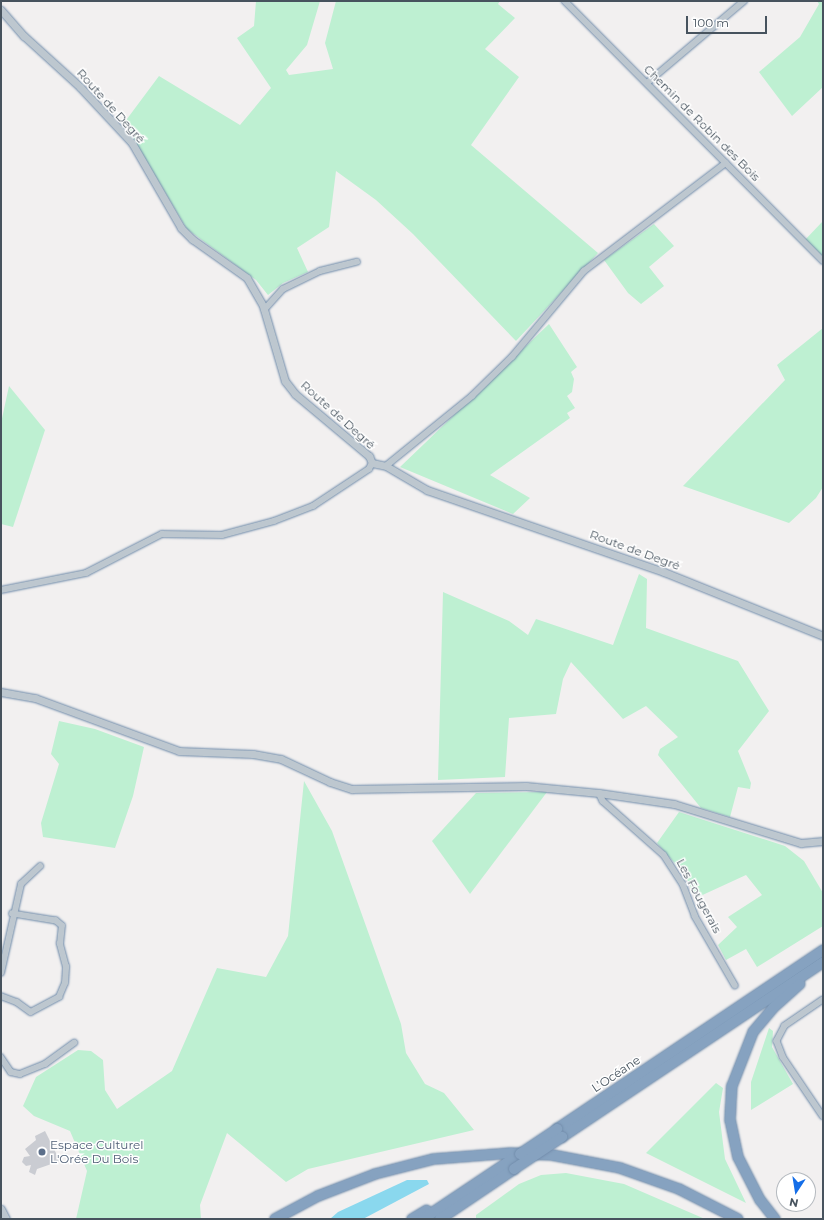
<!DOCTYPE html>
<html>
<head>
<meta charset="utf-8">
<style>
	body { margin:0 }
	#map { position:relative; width:824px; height:1220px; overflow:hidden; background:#f2f0f0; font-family:Montserrat,sans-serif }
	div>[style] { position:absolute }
	.green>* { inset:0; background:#bef0d2 }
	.water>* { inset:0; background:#8ad8ee }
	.building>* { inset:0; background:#caccd2 }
	.roads { filter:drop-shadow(0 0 1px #728dab) drop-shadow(0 0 1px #728dab) }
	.minor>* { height:5.5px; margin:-2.75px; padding:0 2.75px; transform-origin:2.75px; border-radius:2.75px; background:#bdc7cf }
	.tertiary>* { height:7px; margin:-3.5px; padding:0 3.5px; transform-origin:3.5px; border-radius:3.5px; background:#bdc7cf }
	.motorway>* { height:10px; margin:-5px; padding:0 5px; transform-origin:5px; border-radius:5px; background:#86a2c0 }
	.bridges { filter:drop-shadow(0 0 1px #728dab) drop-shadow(0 0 1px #728dab) }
	.motorway-bridge>* { height:10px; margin:-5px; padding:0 5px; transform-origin:5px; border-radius:5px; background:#86a2c0 }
	.dots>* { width:11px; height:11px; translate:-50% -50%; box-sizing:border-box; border:2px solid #fff; border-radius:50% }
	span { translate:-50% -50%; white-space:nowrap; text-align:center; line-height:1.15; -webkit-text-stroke:3px #fff; paint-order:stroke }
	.street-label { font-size:12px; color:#47535e }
	.service-label { font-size:12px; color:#4e5e75 }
	.left { translate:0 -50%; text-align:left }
	.frame { position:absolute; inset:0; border:2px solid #47535e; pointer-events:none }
	.north { position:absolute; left:776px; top:1172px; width:40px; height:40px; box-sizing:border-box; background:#fff; border:1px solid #b5babf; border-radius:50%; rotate:192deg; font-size:11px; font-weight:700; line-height:16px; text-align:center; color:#47535e }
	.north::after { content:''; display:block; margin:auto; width:14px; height:18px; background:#156ee8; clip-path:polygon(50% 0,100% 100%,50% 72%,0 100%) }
	.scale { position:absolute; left:686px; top:16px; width:81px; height:18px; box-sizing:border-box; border:2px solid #47535e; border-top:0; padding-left:5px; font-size:12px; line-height:14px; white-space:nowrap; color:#47535e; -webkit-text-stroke:3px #fff; paint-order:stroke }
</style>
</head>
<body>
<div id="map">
	<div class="green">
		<i style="clip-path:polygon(256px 1px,320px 1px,307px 45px,286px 70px,289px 75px,333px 69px,325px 43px,336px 1px,500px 1px,498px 4px,515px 18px,485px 49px,519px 77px,471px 145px,598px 253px,516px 341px,413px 234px,376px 200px,336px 171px,329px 227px,297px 248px,308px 272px,283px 283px,268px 295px,256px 280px,187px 229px,124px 123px,159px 76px,240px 125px,271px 88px,237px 38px,254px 26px)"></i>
		<i style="clip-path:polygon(817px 1px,823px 1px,823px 87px,792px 116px,759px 72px,800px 37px,819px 4px)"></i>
		<i style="clip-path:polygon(823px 221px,823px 262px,803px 242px)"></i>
		<i style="clip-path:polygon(654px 224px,674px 246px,649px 267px,664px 286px,641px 304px,628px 293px,604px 260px)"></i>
		<i style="clip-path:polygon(549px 324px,577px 367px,571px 372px,574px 379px,572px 392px,567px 396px,575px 408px,567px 413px,570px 418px,490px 475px,530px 498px,513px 514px,400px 467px)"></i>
		<i style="clip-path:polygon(823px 328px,823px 487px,816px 498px,789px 523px,683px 486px,785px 380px,777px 365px)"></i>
		<i style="clip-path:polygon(9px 386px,45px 430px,13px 527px,1px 524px,1px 423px)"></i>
		<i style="clip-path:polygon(639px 574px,647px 579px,646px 628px,738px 661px,769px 711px,738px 751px,751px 783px,750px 789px,738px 787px,730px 817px,701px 808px,658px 755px,660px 749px,678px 737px,646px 706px,623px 719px,571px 662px,563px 679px,556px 714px,509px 718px,505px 777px,438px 780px,443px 592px,509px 621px,528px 635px,536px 619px,613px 645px)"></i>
		<i style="clip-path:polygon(59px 721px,95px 729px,144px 747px,133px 796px,115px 848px,43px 837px,41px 823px,59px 764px,51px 754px)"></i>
		<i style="clip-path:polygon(304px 781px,332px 831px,401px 1024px,406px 1053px,425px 1084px,444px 1093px,474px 1130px,308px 1169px,286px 1182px,227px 1133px,200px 1205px,201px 1219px,76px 1219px,87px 1171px,70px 1131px,34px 1116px,23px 1106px,36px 1077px,78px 1050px,91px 1051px,103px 1060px,105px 1090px,117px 1109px,172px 1071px,217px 968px,266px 977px,288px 936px)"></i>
		<i style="clip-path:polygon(547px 792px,470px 894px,432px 841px,476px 793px)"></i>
		<i style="clip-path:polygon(679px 812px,785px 846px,804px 861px,823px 893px,823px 926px,757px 967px,746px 949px,726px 960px,718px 945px,737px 927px,728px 917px,762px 895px,746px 875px,696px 898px,685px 875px,657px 843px)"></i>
		<i style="clip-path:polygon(769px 1028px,773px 1031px,772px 1047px,793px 1084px,751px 1110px,751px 1082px)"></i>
		<i style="clip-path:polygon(716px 1083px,723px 1088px,719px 1112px,725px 1159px,746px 1203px,646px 1153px)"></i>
		<i style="clip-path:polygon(566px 1173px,624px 1184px,705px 1219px,476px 1219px,476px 1215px,519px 1184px,541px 1175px)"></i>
	</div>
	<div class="water">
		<i style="clip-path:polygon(407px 1180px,427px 1180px,429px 1184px,363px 1219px,330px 1219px,338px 1212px)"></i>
	</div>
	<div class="building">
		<i style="clip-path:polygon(45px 1131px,60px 1161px,37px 1169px,35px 1175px,29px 1172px,31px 1165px,26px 1166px,22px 1162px,24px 1157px,30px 1156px,25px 1149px,36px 1140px,35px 1136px)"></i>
	</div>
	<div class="roads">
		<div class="minor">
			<i style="left:565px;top:1px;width:366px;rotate:45.2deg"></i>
			<i style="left:647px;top:83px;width:127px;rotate:-40.2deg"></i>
			<i style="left:264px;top:310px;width:28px;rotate:-48deg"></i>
			<i style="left:283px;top:289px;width:41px;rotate:-25.9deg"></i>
			<i style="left:320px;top:271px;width:38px;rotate:-14deg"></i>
			<i style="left:386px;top:466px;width:111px;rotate:-39.1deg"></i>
			<i style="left:472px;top:396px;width:56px;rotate:-44.3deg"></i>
			<i style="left:512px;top:357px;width:112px;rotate:-50.1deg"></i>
			<i style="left:584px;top:271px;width:178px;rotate:-37.3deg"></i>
			<i style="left:1px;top:590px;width:87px;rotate:-11.3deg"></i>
			<i style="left:86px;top:573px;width:85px;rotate:-27.2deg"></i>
			<i style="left:162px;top:534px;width:60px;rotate:1deg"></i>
			<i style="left:222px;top:535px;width:54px;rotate:-15.1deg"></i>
			<i style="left:274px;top:521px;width:42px;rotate:-21deg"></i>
			<i style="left:313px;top:506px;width:67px;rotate:-33.5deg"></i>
			<i style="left:369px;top:469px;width:7px;rotate:-63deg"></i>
			<i style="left:599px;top:793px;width:9px;rotate:63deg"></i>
			<i style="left:603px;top:801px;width:81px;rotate:41.5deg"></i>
			<i style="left:664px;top:855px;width:35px;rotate:57deg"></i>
			<i style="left:683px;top:884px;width:34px;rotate:69deg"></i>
			<i style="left:695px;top:916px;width:80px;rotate:59.9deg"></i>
			<i style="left:1px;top:973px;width:91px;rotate:-77.3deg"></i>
			<i style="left:21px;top:884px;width:26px;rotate:-43deg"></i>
			<i style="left:1px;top:996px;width:17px;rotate:21deg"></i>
			<i style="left:17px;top:1002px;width:17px;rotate:36deg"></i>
			<i style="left:31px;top:1012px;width:32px;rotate:-28deg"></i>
			<i style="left:59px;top:997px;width:15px;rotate:-67deg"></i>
			<i style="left:65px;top:983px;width:16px;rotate:-86deg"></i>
			<i style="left:66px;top:967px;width:24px;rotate:-105deg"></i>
			<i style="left:60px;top:944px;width:18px;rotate:-84deg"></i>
			<i style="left:62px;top:926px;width:8px;rotate:-140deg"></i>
			<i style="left:56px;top:921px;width:44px;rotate:-170.8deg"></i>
			<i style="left:823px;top:1000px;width:46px;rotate:145.6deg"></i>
			<i style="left:785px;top:1026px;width:17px;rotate:118deg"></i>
			<i style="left:777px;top:1041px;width:17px;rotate:69deg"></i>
			<i style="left:783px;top:1057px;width:71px;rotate:55.9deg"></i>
			<i style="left:1px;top:1057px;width:18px;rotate:56deg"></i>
			<i style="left:11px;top:1072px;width:9px;rotate:13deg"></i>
			<i style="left:20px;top:1074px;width:27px;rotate:-22deg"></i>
			<i style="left:45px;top:1064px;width:36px;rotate:-36deg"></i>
		</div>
		<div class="tertiary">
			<i style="left:1px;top:10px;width:35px;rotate:49deg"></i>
			<i style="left:24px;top:36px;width:76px;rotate:42.3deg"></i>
			<i style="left:80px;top:87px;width:76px;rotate:47.1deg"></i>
			<i style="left:132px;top:143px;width:98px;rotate:60deg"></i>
			<i style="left:181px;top:228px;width:16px;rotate:45deg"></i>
			<i style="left:192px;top:239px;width:67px;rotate:35.3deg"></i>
			<i style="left:247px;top:278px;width:32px;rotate:60deg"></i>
			<i style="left:263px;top:306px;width:78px;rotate:73.7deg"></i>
			<i style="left:285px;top:381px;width:16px;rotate:52deg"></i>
			<i style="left:295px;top:394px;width:97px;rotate:40deg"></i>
			<i style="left:369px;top:456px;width:8px;rotate:67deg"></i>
			<i style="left:372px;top:463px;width:14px;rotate:12deg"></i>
			<i style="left:386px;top:466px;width:48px;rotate:30.3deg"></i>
			<i style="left:427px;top:490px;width:251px;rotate:19.1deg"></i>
			<i style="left:664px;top:572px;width:171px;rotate:21.9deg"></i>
			<i style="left:1px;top:692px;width:35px;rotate:10deg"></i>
			<i style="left:35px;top:698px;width:153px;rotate:20.2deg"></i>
			<i style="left:179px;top:751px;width:74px;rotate:2.3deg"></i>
			<i style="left:253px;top:754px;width:28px;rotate:10deg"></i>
			<i style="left:281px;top:759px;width:54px;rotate:25.1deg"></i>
			<i style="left:330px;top:782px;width:23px;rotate:18deg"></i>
			<i style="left:352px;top:789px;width:174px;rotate:-1deg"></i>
			<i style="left:526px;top:786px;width:73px;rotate:5.5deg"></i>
			<i style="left:599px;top:793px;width:76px;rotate:8.3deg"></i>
			<i style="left:674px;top:804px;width:133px;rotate:17.1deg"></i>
			<i style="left:801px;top:843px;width:22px;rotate:-5deg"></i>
			<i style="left:1px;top:1209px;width:11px;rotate:63deg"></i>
		</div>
		<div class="motorway">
			<i style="left:557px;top:1129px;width:321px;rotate:-33.9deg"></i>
			<i style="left:562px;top:1137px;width:314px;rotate:-33.8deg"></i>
			<i style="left:275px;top:1219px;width:49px;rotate:-28.1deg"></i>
			<i style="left:318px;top:1196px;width:61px;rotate:-21.1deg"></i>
			<i style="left:375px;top:1174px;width:61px;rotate:-14.3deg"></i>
			<i style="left:434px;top:1159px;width:77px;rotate:-4.5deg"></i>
			<i style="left:511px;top:1153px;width:41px;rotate:2.8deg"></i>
			<i style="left:552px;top:1155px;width:69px;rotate:10.8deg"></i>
			<i style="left:620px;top:1168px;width:63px;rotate:19.6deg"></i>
			<i style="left:679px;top:1189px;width:66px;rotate:27deg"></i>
			<i style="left:412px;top:1219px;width:17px;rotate:-31deg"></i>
			<i style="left:423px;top:1219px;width:117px;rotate:-33.8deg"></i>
			<i style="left:440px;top:1219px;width:89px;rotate:-34deg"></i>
			<i style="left:775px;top:1219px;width:24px;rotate:-128deg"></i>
			<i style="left:760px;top:1200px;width:48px;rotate:-117.1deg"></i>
			<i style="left:738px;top:1157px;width:38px;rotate:-102deg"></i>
			<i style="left:730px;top:1120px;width:34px;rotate:-87deg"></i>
			<i style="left:732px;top:1086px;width:58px;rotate:-68.7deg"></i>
			<i style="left:753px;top:1032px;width:31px;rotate:-50deg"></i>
			<i style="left:773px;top:1008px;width:36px;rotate:-42deg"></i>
		</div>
	</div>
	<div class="bridges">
		<div class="motorway-bridge">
			<i style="left:520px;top:1154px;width:45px;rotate:-34deg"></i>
			<i style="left:514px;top:1169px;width:58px;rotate:-33.7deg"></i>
		</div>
	</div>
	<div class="dots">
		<i style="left:42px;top:1152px;background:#5c6f8a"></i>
	</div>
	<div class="street-label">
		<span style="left:111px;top:106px;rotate:48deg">Route de Degré</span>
		<span style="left:702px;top:123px;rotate:45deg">Chemin de Robin des Bois</span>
		<span style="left:338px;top:415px;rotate:42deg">Route de Degré</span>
		<span style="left:635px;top:550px;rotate:20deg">Route de Degré</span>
		<span style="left:699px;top:896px;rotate:62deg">Les Fougerais</span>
		<span style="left:616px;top:1074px;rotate:-34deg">L’Océane</span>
	</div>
	<div class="service-label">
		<span class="left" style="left:50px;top:1152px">Espace Culturel<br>L'Orée Du Bois</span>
	</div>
	<div class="frame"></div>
	<div class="north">N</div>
	<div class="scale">100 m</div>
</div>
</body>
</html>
